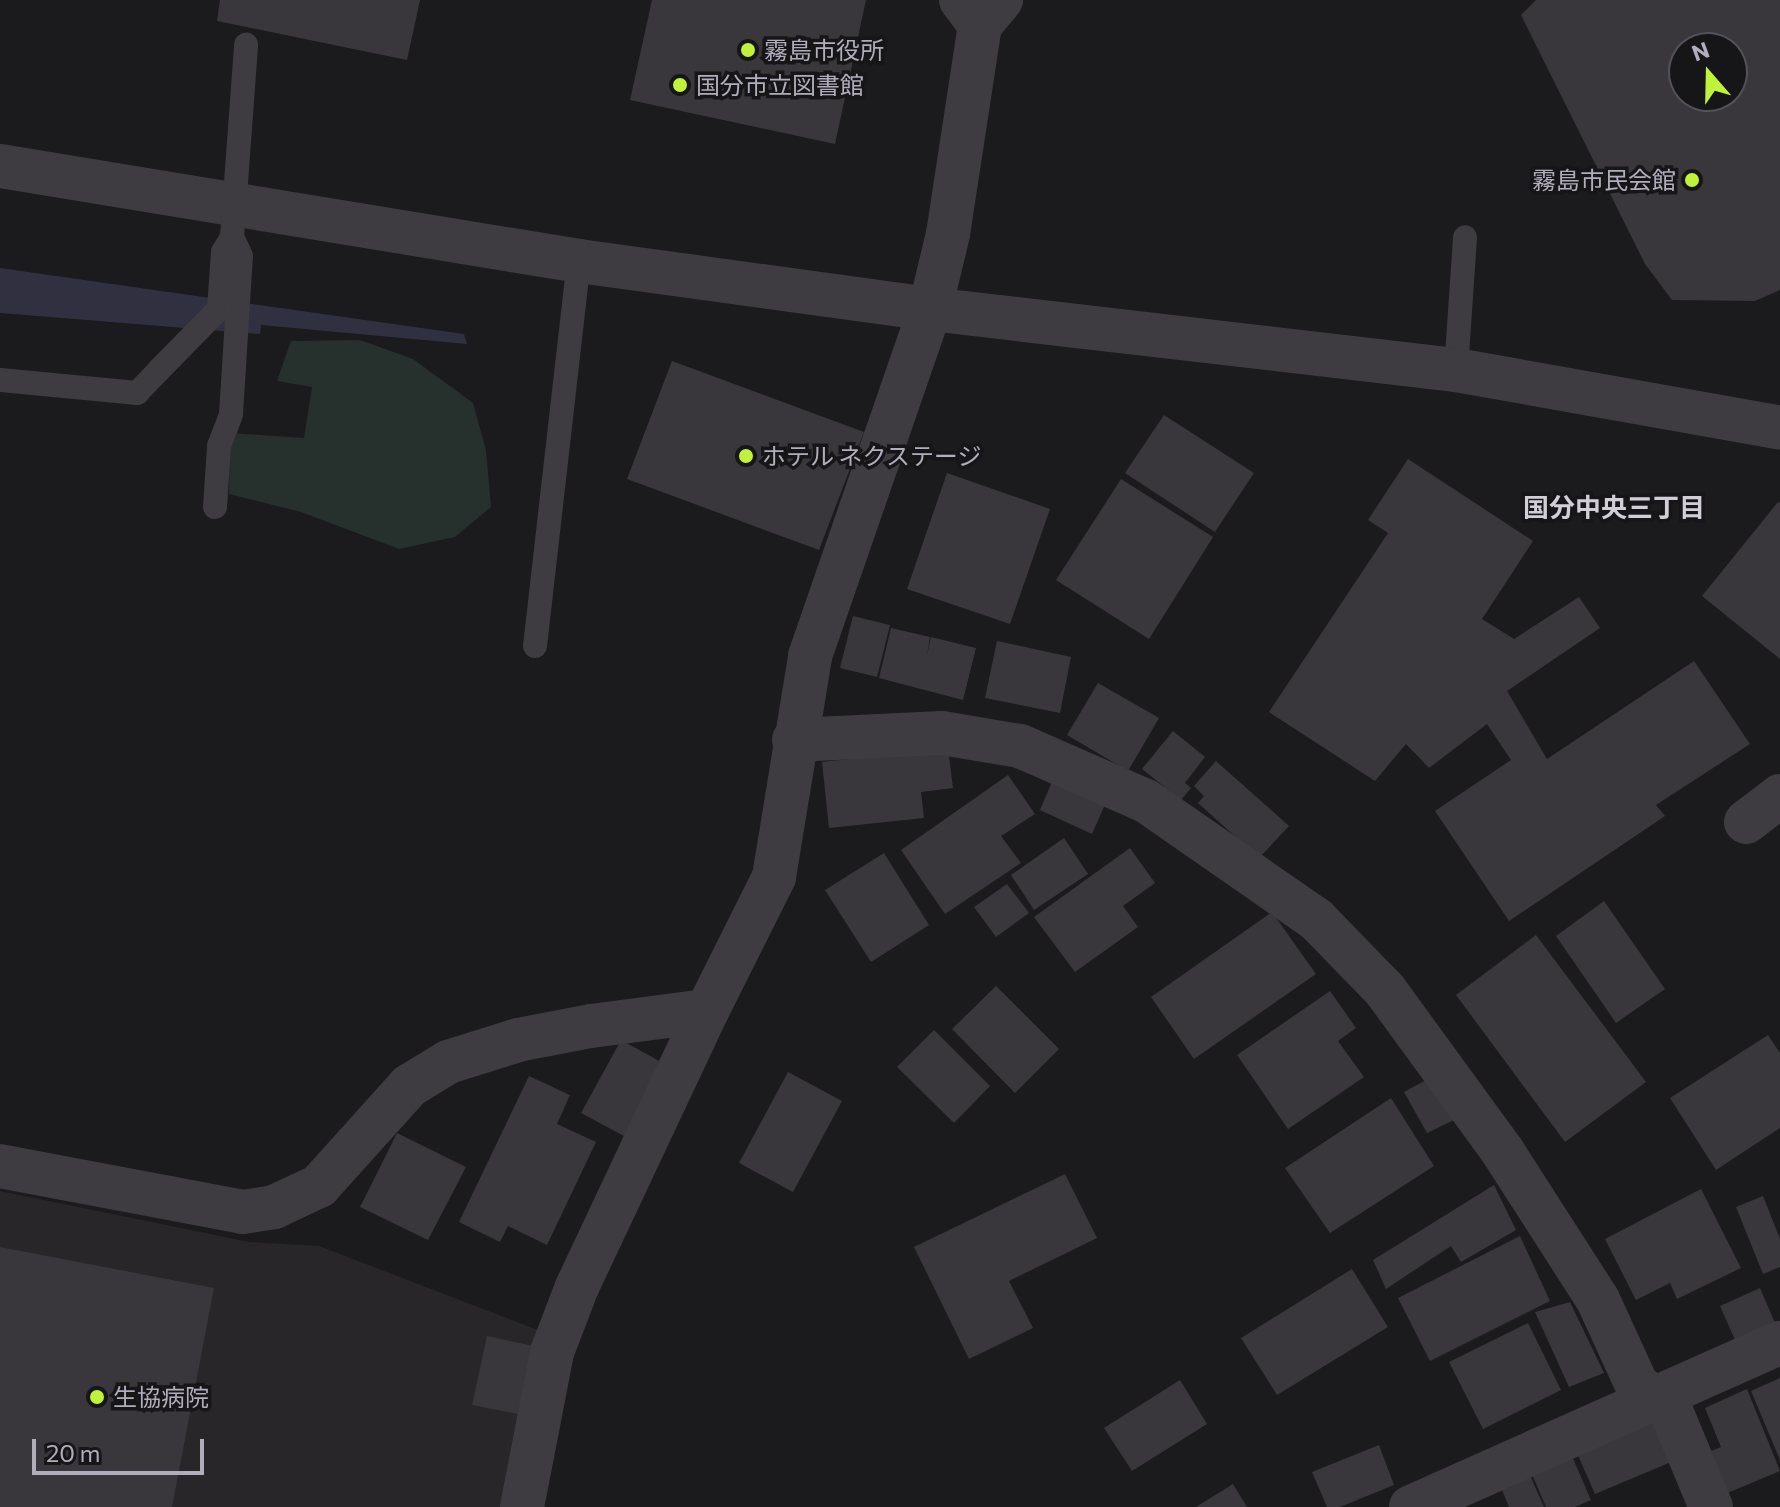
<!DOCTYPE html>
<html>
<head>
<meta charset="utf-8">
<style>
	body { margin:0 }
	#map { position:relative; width:1780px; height:1507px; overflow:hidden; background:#1b1a1c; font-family:Commissioner,"Noto Sans JP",sans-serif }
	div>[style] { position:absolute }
	.built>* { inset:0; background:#282629 }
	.green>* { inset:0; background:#26302d }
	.water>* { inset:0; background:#313041 }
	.building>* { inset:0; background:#39373b }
	.service>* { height:24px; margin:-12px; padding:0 12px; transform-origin:12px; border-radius:12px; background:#3e3b41 }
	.minor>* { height:44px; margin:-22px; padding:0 22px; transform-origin:22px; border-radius:22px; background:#3e3b41 }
	.tertiary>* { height:44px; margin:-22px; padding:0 22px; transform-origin:22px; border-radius:22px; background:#3e3b41 }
	.service-bridge>* { height:24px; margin:-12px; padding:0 12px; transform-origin:12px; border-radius:12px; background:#3e3b41 }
	.dots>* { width:22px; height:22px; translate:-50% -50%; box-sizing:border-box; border:4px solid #161517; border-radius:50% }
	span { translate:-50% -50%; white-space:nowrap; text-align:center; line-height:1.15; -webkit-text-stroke:7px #161517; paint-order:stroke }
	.poi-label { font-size:24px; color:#b1adbc }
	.left { translate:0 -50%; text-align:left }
	.right { translate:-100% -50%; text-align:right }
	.neighbourhood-label { font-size:26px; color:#d1ced8; font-weight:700 }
	.north { position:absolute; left:1668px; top:32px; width:80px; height:80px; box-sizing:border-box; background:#161517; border:2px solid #545259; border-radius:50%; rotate:340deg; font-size:22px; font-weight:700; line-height:32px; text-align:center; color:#b1adbc }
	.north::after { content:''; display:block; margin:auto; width:28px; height:36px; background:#c0f23c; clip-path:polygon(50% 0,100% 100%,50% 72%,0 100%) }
	.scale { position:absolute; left:32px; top:1439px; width:172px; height:36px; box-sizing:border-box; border:4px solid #b1adbc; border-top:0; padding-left:10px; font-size:24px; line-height:28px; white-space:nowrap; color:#b1adbc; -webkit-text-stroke:6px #161517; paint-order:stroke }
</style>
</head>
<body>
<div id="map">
	<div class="built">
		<i style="clip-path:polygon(0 1191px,249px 1242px,319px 1246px,543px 1332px,513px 1507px,0 1507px)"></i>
	</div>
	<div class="green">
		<i style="clip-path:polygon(360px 340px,413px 359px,473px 403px,486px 450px,491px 507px,455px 537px,399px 549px,301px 512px,229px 494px,230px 433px,304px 438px,312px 387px,277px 381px,291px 341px)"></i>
	</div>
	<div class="water">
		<i style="clip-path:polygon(0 268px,464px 334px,467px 344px,261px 325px,260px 334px,0 313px)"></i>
	</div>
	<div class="building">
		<i style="clip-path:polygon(220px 0,420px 0,407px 60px,217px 21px)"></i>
		<i style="clip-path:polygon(652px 0,866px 0,835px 144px,630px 100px)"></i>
		<i style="clip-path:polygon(evenodd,1536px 0,1780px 0,1780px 290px,1755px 301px,1672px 300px,1645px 264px,1521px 15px,1536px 0,1684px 48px,1732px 48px,1732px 96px,1684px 96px,1684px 48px)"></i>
		<i style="clip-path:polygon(672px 361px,864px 432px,819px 550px,627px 479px)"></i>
		<i style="clip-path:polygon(1164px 415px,1254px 473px,1215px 532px,1125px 473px)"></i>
		<i style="clip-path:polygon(1408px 459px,1533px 541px,1482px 619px,1514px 639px,1579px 597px,1600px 628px,1507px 691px,1547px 759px,1694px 661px,1750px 744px,1656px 805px,1665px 816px,1509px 921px,1435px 811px,1511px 760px,1487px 724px,1429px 768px,1406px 744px,1375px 781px,1269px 712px,1388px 533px,1368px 520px)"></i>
		<i style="clip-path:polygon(947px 473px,1050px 509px,1010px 624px,907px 589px)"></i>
		<i style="clip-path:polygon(1121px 479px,1213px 537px,1149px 639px,1056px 580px)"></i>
		<i style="clip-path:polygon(1778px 502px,1780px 503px,1780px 659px,1702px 596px)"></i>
		<i style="clip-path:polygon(853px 616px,890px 625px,877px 677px,840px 668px)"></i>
		<i style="clip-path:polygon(891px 628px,930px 637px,927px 655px,931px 637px,976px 648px,963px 700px,879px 678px)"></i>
		<i style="clip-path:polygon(997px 641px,1071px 657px,1060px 713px,985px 698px)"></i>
		<i style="clip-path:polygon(1098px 683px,1159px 718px,1128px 771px,1067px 735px)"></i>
		<i style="clip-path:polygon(1173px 731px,1205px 757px,1185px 783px,1191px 788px,1181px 800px,1142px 769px)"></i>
		<i style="clip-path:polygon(948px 748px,953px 788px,921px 792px,924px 818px,829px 828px,822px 762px)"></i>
		<i style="clip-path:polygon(1216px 761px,1289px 826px,1259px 858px,1198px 803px,1204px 796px,1194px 786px)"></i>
		<i style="clip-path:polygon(1008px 775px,1035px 814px,1001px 836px,1021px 863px,945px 914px,901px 850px)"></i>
		<i style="clip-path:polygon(1054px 777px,1107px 800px,1092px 834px,1040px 810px)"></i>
		<i style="clip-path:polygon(1064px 838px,1088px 874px,1034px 910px,1011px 875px)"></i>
		<i style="clip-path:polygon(1130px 848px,1155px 883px,1123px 906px,1138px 927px,1075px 972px,1034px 917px)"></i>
		<i style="clip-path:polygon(884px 853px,929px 925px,871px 962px,825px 890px)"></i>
		<i style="clip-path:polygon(1007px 884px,1029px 913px,996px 937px,974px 907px)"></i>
		<i style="clip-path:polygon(1604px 901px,1665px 989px,1616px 1023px,1556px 936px)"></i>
		<i style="clip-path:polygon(1272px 912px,1316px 974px,1194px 1059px,1151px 997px)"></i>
		<i style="clip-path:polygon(1536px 935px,1646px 1082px,1565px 1142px,1456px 995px)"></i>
		<i style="clip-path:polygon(996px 986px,1059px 1049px,1015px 1093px,952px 1029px)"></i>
		<i style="clip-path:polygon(1330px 991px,1356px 1028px,1338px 1041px,1364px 1077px,1288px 1129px,1237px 1055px)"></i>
		<i style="clip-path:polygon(934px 1030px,990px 1086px,954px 1123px,897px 1067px)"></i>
		<i style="clip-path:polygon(1768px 1035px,1780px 1053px,1780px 1128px,1716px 1170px,1670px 1098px)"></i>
		<i style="clip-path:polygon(621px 1040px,663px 1063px,624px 1136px,581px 1113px)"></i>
		<i style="clip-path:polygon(788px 1072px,842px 1101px,793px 1192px,739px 1163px)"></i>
		<i style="clip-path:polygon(529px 1076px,570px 1095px,557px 1124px,596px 1142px,547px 1245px,508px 1226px,500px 1242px,459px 1222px)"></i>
		<i style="clip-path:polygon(1426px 1080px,1454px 1120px,1427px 1133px,1404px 1092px)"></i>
		<i style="clip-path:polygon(1391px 1098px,1434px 1166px,1330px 1233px,1285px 1168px)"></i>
		<i style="clip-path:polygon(397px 1133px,466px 1167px,428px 1240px,360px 1207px)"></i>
		<i style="clip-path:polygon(1065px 1174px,1097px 1238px,1009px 1281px,1033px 1328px,969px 1359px,914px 1247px)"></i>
		<i style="clip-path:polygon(1494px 1185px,1516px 1230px,1461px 1262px,1451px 1246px,1386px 1289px,1373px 1260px)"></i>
		<i style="clip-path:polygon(1701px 1189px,1741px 1268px,1677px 1299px,1670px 1283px,1636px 1300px,1605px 1239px)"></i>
		<i style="clip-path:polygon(1763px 1196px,1780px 1239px,1780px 1267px,1763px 1274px,1736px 1207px)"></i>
		<i style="clip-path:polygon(1520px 1236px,1550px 1301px,1430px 1361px,1398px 1298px)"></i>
		<i style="clip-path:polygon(0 1247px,214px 1288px,172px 1507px,0 1507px)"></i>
		<i style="clip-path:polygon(1352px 1269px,1388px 1327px,1277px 1395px,1241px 1338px)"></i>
		<i style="clip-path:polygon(1760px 1288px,1775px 1323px,1735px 1340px,1720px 1306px)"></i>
		<i style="clip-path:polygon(1570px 1302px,1604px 1373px,1569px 1387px,1535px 1312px)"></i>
		<i style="clip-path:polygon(1528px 1323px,1561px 1390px,1483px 1429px,1449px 1362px)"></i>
		<i style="clip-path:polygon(487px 1336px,533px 1346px,518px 1414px,472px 1405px)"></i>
		<i style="clip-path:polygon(1780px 1378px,1780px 1460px,1751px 1391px)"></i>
		<i style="clip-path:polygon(1180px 1380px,1207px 1424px,1132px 1471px,1104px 1428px)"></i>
		<i style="clip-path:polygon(1747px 1389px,1780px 1471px,1725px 1494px,1709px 1452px,1721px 1447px,1705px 1408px)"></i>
		<i style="clip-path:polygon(1666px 1416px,1683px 1457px,1595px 1494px,1577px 1453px)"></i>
		<i style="clip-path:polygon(1379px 1445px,1394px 1485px,1340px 1507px,1327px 1507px,1312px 1472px)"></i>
		<i style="clip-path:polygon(1571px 1454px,1591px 1500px,1575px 1507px,1546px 1507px,1531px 1472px)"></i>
		<i style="clip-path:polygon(1529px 1473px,1544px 1507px,1509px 1507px,1500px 1485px)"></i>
		<i style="clip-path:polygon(1233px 1484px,1247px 1507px,1196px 1507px)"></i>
	</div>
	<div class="service">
		<i style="left:1456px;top:370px;width:133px;rotate:-86.1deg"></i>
		<i style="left:0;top:380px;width:138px;rotate:5.4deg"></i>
		<i style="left:137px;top:393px;width:32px;rotate:-46deg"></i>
		<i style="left:215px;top:507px;width:61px;rotate:-86.2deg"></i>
		<i style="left:219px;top:446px;width:34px;rotate:-69deg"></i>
		<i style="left:231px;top:414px;width:158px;rotate:-86.4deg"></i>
		<i style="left:241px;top:256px;width:21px;rotate:-115deg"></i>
		<i style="left:535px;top:646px;width:388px;rotate:-83.5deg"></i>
	</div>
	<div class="minor">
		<i style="left:961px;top:0;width:31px;rotate:53deg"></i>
		<i style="left:794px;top:740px;width:148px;rotate:-2.7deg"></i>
		<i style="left:942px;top:733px;width:79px;rotate:9.5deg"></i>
		<i style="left:1020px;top:746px;width:137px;rotate:23.6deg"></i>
		<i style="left:1146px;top:801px;width:207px;rotate:34.8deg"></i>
		<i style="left:1316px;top:919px;width:99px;rotate:45.8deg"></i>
		<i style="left:1385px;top:990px;width:200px;rotate:53.9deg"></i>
		<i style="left:1503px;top:1152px;width:176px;rotate:57.3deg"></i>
		<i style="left:1598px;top:1300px;width:94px;rotate:65.4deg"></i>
		<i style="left:1637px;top:1385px;width:43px;rotate:37.4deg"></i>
		<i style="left:1671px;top:1411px;width:104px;rotate:67.4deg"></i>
		<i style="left:1746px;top:822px;width:43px;rotate:-37.4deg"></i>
		<i style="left:0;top:1166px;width:247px;rotate:10.7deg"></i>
		<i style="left:243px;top:1212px;width:31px;rotate:-9deg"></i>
		<i style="left:274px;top:1207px;width:50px;rotate:-25deg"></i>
		<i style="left:319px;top:1186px;width:135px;rotate:-48deg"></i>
		<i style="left:409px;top:1086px;width:46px;rotate:-31.6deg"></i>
		<i style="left:448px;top:1062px;width:73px;rotate:-17.4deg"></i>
		<i style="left:518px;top:1040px;width:74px;rotate:-10.9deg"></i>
		<i style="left:591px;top:1026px;width:117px;rotate:-7.4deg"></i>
		<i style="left:707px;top:1011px;width:150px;rotate:-63.4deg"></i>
		<i style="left:774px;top:877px;width:224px;rotate:-80.7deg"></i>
		<i style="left:810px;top:656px;width:367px;rotate:-70.9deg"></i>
		<i style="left:522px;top:1507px;width:158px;rotate:-79deg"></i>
		<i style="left:552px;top:1352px;width:70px;rotate:-69deg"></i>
		<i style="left:577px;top:1287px;width:305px;rotate:-64.8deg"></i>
		<i style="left:1411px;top:1507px;width:404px;rotate:-24deg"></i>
	</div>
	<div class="tertiary">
		<i style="left:0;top:166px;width:587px;rotate:9.32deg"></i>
		<i style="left:579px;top:261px;width:354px;rotate:7.8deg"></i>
		<i style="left:930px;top:309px;width:530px;rotate:6.62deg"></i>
		<i style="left:1456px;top:370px;width:329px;rotate:10.1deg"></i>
		<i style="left:930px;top:309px;width:77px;rotate:-76.5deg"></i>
		<i style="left:948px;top:234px;width:211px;rotate:-81.3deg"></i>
		<i style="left:980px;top:25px;width:33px;rotate:-50deg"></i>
	</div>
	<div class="service-bridge">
		<i style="left:159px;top:370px;width:86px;rotate:-45.5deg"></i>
		<i style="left:219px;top:309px;width:57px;rotate:-86deg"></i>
		<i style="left:223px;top:252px;width:17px;rotate:-59deg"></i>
		<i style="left:232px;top:237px;width:193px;rotate:-85.8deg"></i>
	</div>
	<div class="dots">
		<i style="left:748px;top:50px;background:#c0f23c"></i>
		<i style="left:680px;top:85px;background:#c0f23c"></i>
		<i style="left:1692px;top:180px;background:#c0f23c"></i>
		<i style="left:746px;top:456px;background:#c0f23c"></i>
		<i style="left:97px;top:1397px;background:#c0f23c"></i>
	</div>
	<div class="poi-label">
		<span class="left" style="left:764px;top:50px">霧島市役所</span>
		<span class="left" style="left:696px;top:85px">国分市立図書館</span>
		<span class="right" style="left:1676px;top:180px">霧島市民会館</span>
		<span class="left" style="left:762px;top:456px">ホテル ネクステージ</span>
		<span class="left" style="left:113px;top:1397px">生協病院</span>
	</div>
	<div class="neighbourhood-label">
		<span style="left:1614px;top:507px">国分中央三丁目</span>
	</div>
	<div class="north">N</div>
	<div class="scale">20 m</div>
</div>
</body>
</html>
